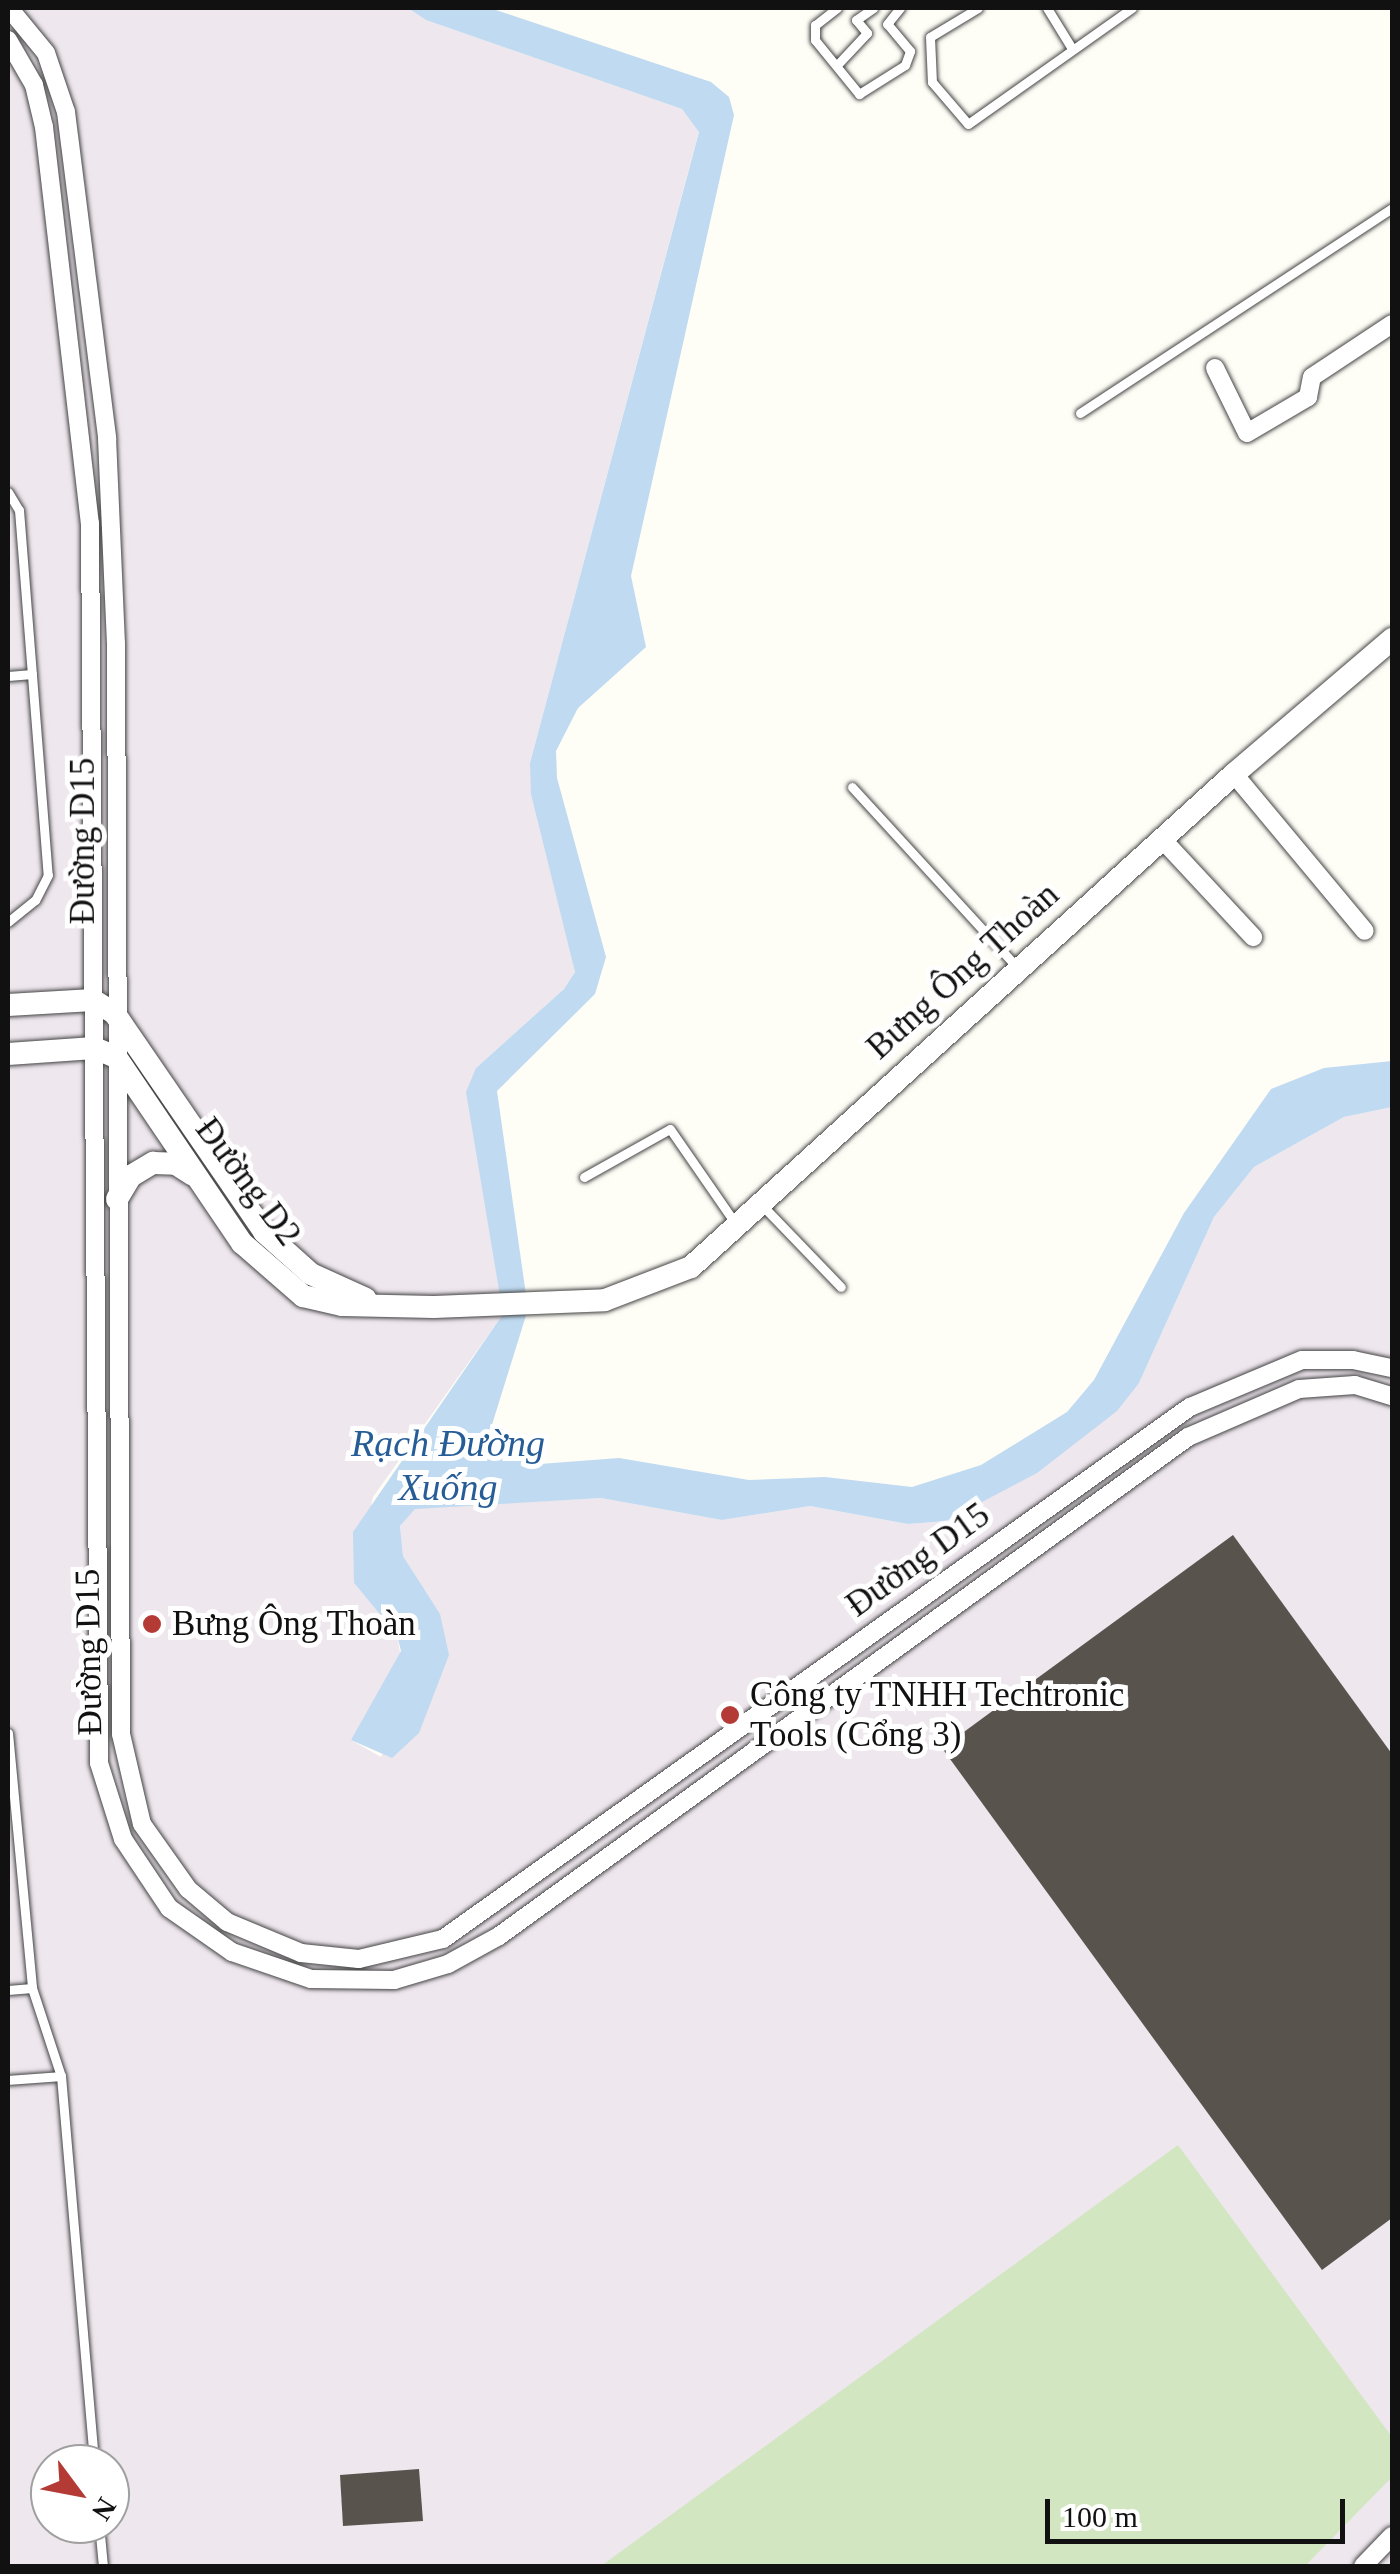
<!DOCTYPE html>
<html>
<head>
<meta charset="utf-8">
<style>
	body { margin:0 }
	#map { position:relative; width:1400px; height:2574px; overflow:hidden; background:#fefdf6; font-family:Georgia,serif }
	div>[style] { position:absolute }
	.industrial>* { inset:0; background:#eee7ee }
	.green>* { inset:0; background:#d2e6c2 }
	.water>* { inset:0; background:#bfdaf1 }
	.building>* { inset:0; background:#59534e }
	.roads { filter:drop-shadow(0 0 2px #444) drop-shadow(0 0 2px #444) }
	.service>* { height:9px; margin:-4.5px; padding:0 4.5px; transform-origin:4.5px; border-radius:4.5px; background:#fff }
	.minor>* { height:18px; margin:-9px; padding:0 9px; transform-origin:9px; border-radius:9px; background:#fff }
	.tertiary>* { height:22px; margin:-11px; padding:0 11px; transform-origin:11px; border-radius:11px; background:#fff }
	.dots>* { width:28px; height:28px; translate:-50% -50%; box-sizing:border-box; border:5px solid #fff; border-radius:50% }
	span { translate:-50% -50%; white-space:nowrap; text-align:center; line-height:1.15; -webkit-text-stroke:10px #fff; paint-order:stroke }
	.street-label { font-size:35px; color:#111 }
	.poi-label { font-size:35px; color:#111 }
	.left { translate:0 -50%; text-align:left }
	.water-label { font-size:38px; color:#265d97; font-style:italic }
	.frame { position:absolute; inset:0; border:10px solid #111; pointer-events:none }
	.north { position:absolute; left:30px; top:2444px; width:100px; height:100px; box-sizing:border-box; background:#fff; border:2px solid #a0a0a0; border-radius:50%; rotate:122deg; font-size:28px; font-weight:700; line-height:40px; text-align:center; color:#111 }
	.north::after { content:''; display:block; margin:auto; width:35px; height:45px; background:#b43a36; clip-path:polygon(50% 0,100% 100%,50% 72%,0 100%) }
	.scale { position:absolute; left:1045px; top:2499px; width:300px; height:45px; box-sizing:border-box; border:5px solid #111; border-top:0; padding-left:12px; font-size:30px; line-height:35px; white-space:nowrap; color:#111; -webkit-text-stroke:8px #fff; paint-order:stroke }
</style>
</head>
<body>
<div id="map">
	<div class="industrial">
		<i style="clip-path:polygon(evenodd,8px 8px,408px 8px,426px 20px,682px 109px,699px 131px,530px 763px,575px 972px,564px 989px,476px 1068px,503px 1314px,373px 1497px,354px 1583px,397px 1635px,401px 1658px,351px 1740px,381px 1757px,440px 1615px,403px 1556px,400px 1526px,415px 1508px,601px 1498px,722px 1520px,810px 1506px,908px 1524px,946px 1521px,1139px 1383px,1214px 1217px,1254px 1167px,1344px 1117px,1392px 1107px,1392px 2566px,8px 2566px,8px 8px,50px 2464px,110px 2464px,110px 2524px,50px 2524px,50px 2464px)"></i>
	</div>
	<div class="green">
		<i style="clip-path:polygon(1178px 2145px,1392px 2437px,1392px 2477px,1305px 2566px,601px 2566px)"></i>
	</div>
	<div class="water">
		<i style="clip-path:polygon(408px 8px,490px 8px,711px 82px,729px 97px,734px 115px,631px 576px,646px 647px,578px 708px,556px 751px,557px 778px,606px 957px,595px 994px,497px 1091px,528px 1309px,486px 1444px,492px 1454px,540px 1464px,619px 1458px,749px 1480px,825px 1477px,912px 1487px,981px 1465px,1067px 1412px,1094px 1380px,1184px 1213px,1271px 1089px,1324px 1068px,1392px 1061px,1392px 1107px,1344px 1117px,1254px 1167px,1214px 1217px,1139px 1383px,1117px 1411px,1037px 1473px,946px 1521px,908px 1524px,810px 1506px,722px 1520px,601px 1498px,415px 1509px,400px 1526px,403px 1556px,440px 1614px,449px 1655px,419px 1733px,392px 1758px,351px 1740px,401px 1651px,397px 1635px,354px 1583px,353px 1532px,503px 1314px,466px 1092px,476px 1068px,564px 989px,575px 972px,531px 794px,530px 763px,699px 132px,682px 109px,426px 20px)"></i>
	</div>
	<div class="building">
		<i style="clip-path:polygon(1233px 1535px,1392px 1754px,1392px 2218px,1322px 2270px,942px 1748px)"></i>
		<i style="clip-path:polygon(419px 2469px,423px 2521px,343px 2526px,340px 2475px)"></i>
	</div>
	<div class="roads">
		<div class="service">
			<i style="left:837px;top:8px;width:28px;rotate:142deg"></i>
			<i style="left:815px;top:25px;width:15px;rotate:90deg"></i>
			<i style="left:815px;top:40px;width:70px;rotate:50.8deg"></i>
			<i style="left:859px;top:94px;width:54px;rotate:-32.2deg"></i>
			<i style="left:905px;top:65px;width:15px;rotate:-70deg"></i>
			<i style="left:910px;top:51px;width:35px;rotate:-130deg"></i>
			<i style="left:887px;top:24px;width:21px;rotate:-51deg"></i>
			<i style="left:978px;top:8px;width:56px;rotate:148.9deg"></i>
			<i style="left:930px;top:37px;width:45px;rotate:87.5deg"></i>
			<i style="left:932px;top:82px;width:55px;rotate:49.4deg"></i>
			<i style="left:968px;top:124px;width:201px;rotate:-35.3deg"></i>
			<i style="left:1047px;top:8px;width:46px;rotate:58.4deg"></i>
			<i style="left:837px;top:65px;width:44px;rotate:-46.8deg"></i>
			<i style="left:867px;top:33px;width:17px;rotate:-130deg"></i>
			<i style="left:856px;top:20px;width:21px;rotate:-35deg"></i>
			<i style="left:1080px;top:413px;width:373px;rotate:-33.3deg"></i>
			<i style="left:8px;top:492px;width:21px;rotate:59deg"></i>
			<i style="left:19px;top:510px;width:366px;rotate:85.5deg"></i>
			<i style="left:48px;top:875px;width:28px;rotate:117deg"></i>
			<i style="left:35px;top:900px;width:35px;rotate:141deg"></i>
			<i style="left:8px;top:676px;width:24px;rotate:-5deg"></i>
			<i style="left:852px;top:787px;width:246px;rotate:47.5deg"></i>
			<i style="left:584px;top:1177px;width:98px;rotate:-29.2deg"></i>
			<i style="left:670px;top:1129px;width:114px;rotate:55.3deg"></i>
			<i style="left:761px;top:1204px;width:115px;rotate:46.1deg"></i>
			<i style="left:8px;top:1733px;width:256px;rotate:84.6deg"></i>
			<i style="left:32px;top:1988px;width:93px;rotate:71.8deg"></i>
			<i style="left:61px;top:2076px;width:389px;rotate:85.1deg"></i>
			<i style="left:8px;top:1990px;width:24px;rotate:-5deg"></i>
			<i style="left:8px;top:2080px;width:53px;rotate:-4.3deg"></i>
			<i style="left:99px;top:2524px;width:42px;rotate:84.6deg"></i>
		</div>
		<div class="minor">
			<i style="left:9px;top:8px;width:58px;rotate:50.6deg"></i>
			<i style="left:46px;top:53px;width:62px;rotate:71.3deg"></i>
			<i style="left:66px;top:112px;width:329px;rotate:82.8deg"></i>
			<i style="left:107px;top:438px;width:205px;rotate:87.5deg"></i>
			<i style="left:116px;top:643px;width:1091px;rotate:89.74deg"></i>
			<i style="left:121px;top:1734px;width:92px;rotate:76.9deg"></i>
			<i style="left:142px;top:1824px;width:80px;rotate:54.7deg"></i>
			<i style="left:188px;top:1889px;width:51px;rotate:40.2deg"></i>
			<i style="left:227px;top:1922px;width:80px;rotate:22.7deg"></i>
			<i style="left:301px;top:1953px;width:58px;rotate:5.9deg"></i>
			<i style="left:359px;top:1959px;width:86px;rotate:-13.4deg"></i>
			<i style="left:443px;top:1939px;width:917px;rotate:-35.46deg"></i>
			<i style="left:1190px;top:1407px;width:121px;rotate:-22.8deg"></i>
			<i style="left:1302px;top:1360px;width:51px"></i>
			<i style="left:1353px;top:1360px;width:40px;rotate:12deg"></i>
			<i style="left:8px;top:40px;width:52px;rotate:60deg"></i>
			<i style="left:34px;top:85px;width:43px;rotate:76.6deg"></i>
			<i style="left:44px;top:127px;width:399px;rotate:83.4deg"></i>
			<i style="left:90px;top:523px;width:1240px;rotate:89.58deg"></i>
			<i style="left:99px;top:1763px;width:80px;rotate:72.5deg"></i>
			<i style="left:123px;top:1839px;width:83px;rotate:56.3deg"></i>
			<i style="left:169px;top:1908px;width:77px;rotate:34.9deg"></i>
			<i style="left:232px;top:1952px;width:83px;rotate:18.9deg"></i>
			<i style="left:311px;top:1979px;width:83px;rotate:0.7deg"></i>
			<i style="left:394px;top:1980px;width:56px;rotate:-16.5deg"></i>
			<i style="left:448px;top:1964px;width:58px;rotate:-28.8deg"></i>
			<i style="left:499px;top:1936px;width:851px;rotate:-35.91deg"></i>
			<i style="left:1188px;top:1437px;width:121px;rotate:-23.4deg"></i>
			<i style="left:1299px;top:1389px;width:56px;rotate:-4.1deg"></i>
			<i style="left:1355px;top:1385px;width:39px;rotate:17deg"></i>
			<i style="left:1215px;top:368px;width:72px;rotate:63.8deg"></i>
			<i style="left:1247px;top:433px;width:71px;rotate:-30.5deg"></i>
			<i style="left:1308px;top:397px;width:20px;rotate:-79deg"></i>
			<i style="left:1312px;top:377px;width:96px;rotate:-33.5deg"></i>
			<i style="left:1234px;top:774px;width:204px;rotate:50.2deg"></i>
			<i style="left:1162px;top:839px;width:134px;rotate:47.1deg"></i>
			<i style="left:1363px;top:2566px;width:42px;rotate:-46deg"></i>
		</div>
		<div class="tertiary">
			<i style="left:8px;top:1005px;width:85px;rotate:-3.4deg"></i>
			<i style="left:93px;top:1000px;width:26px;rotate:32deg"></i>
			<i style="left:115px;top:1014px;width:264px;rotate:55.6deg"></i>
			<i style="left:264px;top:1232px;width:63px;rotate:41.8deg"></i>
			<i style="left:311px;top:1274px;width:60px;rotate:24.4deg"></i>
			<i style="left:8px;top:1054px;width:86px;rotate:-4deg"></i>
			<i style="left:94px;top:1048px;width:24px;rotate:22deg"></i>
			<i style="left:116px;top:1057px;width:225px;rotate:55.9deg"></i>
			<i style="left:242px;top:1243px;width:81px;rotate:41deg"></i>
			<i style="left:303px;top:1296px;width:40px;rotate:13deg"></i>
			<i style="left:342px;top:1305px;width:92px;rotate:1.2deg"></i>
			<i style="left:434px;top:1307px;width:171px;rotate:-2.3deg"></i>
			<i style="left:605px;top:1300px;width:92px;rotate:-21deg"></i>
			<i style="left:691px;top:1267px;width:733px;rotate:-42.24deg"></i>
			<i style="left:1234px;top:774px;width:208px;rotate:-40.5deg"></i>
			<i style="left:117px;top:1199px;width:27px;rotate:-59deg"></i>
			<i style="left:131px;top:1176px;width:26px;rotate:-31deg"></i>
			<i style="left:153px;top:1163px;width:23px;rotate:2deg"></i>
			<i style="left:176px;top:1164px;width:20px;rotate:33deg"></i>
		</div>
	</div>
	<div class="dots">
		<i style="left:152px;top:1624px;background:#b43a36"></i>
		<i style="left:730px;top:1715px;background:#b43a36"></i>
	</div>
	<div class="street-label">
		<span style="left:83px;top:841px;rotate:-90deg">Đường D15</span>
		<span style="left:963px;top:971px;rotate:-42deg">Bưng Ông Thoàn</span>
		<span style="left:248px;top:1182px;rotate:53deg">Đường D2</span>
		<span style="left:918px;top:1560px;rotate:-36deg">Đường D15</span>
		<span style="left:89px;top:1652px;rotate:-91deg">Đường D15</span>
	</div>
	<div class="poi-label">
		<span class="left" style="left:172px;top:1624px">Bưng Ông Thoàn</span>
		<span class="left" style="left:750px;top:1715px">Công ty TNHH Techtronic<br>Tools (Cổng 3)</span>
	</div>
	<div class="water-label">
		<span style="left:448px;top:1466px">Rạch Đường<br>Xuống</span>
	</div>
	<div class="frame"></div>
	<div class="north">N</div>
	<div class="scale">100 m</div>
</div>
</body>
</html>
